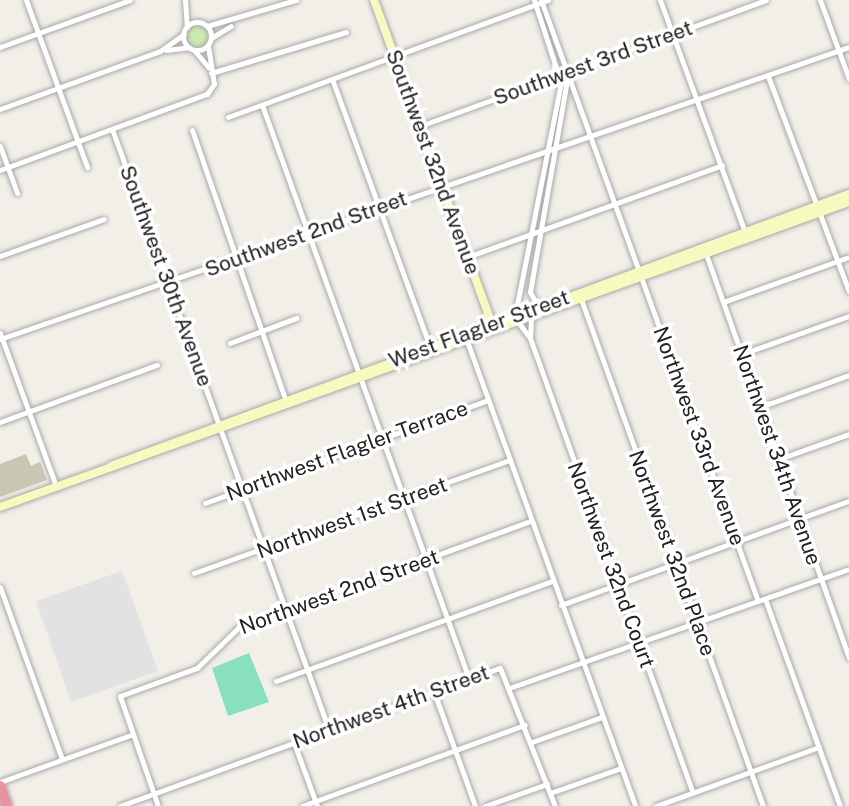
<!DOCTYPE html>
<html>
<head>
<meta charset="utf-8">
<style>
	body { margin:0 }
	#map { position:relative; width:849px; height:806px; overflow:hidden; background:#f2efe9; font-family:"Public Sans",sans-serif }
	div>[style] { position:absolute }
	.construction>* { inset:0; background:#c7c7b4 }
	.grass>* { inset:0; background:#cdebb0 }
	.round { border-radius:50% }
	.pitch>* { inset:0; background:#88e0be }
	.parking>* { inset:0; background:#e2e2e2 }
	.roads { filter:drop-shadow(0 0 2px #a9a9a9) drop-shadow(0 0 2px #a9a9a9) }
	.street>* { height:5px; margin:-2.5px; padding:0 2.5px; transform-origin:2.5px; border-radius:2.5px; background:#fff }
	.street>.ring { margin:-2.5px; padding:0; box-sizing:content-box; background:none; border:5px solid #fff; border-radius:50% }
	.secondary>* { height:8px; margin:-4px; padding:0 4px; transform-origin:4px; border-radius:4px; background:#f7fabf }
	.highway>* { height:10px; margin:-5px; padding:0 5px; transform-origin:5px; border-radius:5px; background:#e892a2 }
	span { translate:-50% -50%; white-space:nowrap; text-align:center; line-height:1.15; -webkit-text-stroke:7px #fff; paint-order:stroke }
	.street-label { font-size:21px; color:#222 }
</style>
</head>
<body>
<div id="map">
	<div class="construction">
		<i style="clip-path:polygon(26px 454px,31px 466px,40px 462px,47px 480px,0 497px,0 464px)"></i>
	</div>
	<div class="grass">
		<i class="round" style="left:186px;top:26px;width:22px;height:22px"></i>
	</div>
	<div class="pitch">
		<i style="clip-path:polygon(249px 653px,269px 702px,228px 716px,212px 668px)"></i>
	</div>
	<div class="parking">
		<i style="clip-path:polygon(122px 571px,158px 671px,71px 702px,36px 601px)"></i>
	</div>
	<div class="roads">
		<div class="street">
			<i style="left:26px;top:0;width:178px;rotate:69.9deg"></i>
			<i style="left:185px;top:0;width:27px;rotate:86deg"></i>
			<i style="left:541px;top:0;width:639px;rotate:70.15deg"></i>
			<i style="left:660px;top:0;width:247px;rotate:69.9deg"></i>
			<i style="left:820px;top:0;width:84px;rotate:69.8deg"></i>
			<i class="ring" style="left:183px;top:22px;width:23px;height:23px"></i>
			<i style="left:207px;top:26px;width:93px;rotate:-16.3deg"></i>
			<i style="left:211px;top:38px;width:23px;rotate:-31deg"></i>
			<i style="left:0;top:47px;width:138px;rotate:-19.9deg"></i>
			<i style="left:166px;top:50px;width:23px;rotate:-7deg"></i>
			<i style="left:194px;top:50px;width:23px;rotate:50deg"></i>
			<i style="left:211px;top:73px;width:141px;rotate:-16.9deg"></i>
			<i style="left:768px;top:76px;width:230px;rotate:69.4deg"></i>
			<i style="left:332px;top:79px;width:285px;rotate:69.9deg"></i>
			<i style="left:262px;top:105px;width:610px;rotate:70.17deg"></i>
			<i style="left:0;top:109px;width:170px;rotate:-19.9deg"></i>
			<i style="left:160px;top:51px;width:29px;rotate:-35deg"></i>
			<i style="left:228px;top:117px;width:341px;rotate:-20.1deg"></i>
			<i style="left:420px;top:126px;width:368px;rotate:-20deg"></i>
			<i style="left:112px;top:129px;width:639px;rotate:70.15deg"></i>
			<i style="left:192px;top:130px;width:285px;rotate:70.9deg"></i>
			<i style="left:0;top:146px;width:50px;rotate:70.1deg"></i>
			<i style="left:0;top:170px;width:221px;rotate:-20.2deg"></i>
			<i style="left:207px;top:94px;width:12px;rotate:-55deg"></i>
			<i style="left:214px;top:84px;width:39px;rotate:-99deg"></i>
			<i style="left:706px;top:254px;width:428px;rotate:70.5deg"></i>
			<i style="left:0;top:256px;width:110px;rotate:-19.6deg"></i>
			<i style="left:467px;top:257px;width:271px;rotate:-19.8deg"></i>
			<i style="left:581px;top:299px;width:539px;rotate:70.25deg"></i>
			<i style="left:723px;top:302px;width:134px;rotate:-19.7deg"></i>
			<i style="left:538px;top:307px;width:17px;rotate:-118deg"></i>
			<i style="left:530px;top:292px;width:216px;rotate:-80.1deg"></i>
			<i style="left:515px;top:315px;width:237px;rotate:-78.8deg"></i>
			<i style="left:561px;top:83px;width:87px;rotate:-108deg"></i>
			<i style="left:518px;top:322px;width:20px;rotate:53deg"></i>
			<i style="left:530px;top:338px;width:482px;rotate:70.3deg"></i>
			<i style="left:0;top:333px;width:163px;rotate:69.9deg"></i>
			<i style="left:530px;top:338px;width:20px;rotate:-87deg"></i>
			<i style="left:0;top:339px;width:898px;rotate:-18.98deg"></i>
			<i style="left:467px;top:341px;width:494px;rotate:70.1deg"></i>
			<i style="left:230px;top:343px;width:71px;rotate:-20.7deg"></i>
			<i style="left:742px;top:354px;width:114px;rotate:-19.6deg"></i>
			<i style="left:760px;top:407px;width:95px;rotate:-19.8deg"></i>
			<i style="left:0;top:422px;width:167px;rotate:-20deg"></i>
			<i style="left:779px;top:459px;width:74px;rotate:-19.7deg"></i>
			<i style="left:205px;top:503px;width:301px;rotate:-20deg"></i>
			<i style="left:194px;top:573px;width:336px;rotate:-19.7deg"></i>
			<i style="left:0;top:587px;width:183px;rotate:70.2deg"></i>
			<i style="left:765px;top:599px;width:220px;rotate:70.1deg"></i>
			<i style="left:561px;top:605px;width:306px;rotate:-19.9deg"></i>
			<i style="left:276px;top:681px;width:294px;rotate:-19.9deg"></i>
			<i style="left:512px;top:687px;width:357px;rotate:-19.3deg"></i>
			<i style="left:434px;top:692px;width:121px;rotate:70.2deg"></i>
			<i style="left:532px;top:742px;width:74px;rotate:-19.7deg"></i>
			<i style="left:294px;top:743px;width:67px;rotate:69.9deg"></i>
			<i style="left:0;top:782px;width:141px;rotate:-19.8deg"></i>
			<i style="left:550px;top:793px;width:75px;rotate:-19.4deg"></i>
			<i style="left:120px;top:806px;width:404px;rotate:-20deg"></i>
			<i style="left:500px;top:668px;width:149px;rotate:68.3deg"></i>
			<i style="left:158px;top:806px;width:116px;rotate:-109.1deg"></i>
			<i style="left:120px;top:696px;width:82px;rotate:-20deg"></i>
			<i style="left:197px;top:668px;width:59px;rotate:-44.3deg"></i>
			<i style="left:239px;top:627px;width:311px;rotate:-20deg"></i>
			<i style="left:302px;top:806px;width:237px;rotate:-20deg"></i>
			<i style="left:485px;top:806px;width:66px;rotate:-19.5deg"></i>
			<i style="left:656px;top:806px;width:173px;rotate:-19.9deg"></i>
		</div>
		<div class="secondary">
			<i style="left:374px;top:0;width:345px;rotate:70deg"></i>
			<i style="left:111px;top:466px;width:787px;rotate:-20.23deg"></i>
			<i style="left:0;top:507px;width:902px;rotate:-19.76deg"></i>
		</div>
		<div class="highway">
			<i style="left:0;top:786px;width:21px;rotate:71deg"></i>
		</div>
	</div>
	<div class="street-label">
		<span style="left:593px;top:63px;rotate:-20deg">Southwest 3rd Street</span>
		<span style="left:433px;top:162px;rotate:70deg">Southwest 32nd Avenue</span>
		<span style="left:306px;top:234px;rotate:-20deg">Southwest 2nd Street</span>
		<span style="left:166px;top:276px;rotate:70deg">Southwest 30th Avenue</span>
		<span style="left:479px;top:329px;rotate:-20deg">West Flagler Street</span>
		<span style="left:699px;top:436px;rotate:70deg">Northwest 33rd Avenue</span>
		<span style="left:347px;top:451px;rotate:-20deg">Northwest Flagler Terrace</span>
		<span style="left:777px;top:455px;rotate:71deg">Northwest 34th Avenue</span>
		<span style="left:352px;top:518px;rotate:-20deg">Northwest 1st Street</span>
		<span style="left:672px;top:553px;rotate:70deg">Northwest 32nd Place</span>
		<span style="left:611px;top:565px;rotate:70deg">Northwest 32nd Court</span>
		<span style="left:339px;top:592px;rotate:-20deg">Northwest 2nd Street</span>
		<span style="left:391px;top:707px;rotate:-20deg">Northwest 4th Street</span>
	</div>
</div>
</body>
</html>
